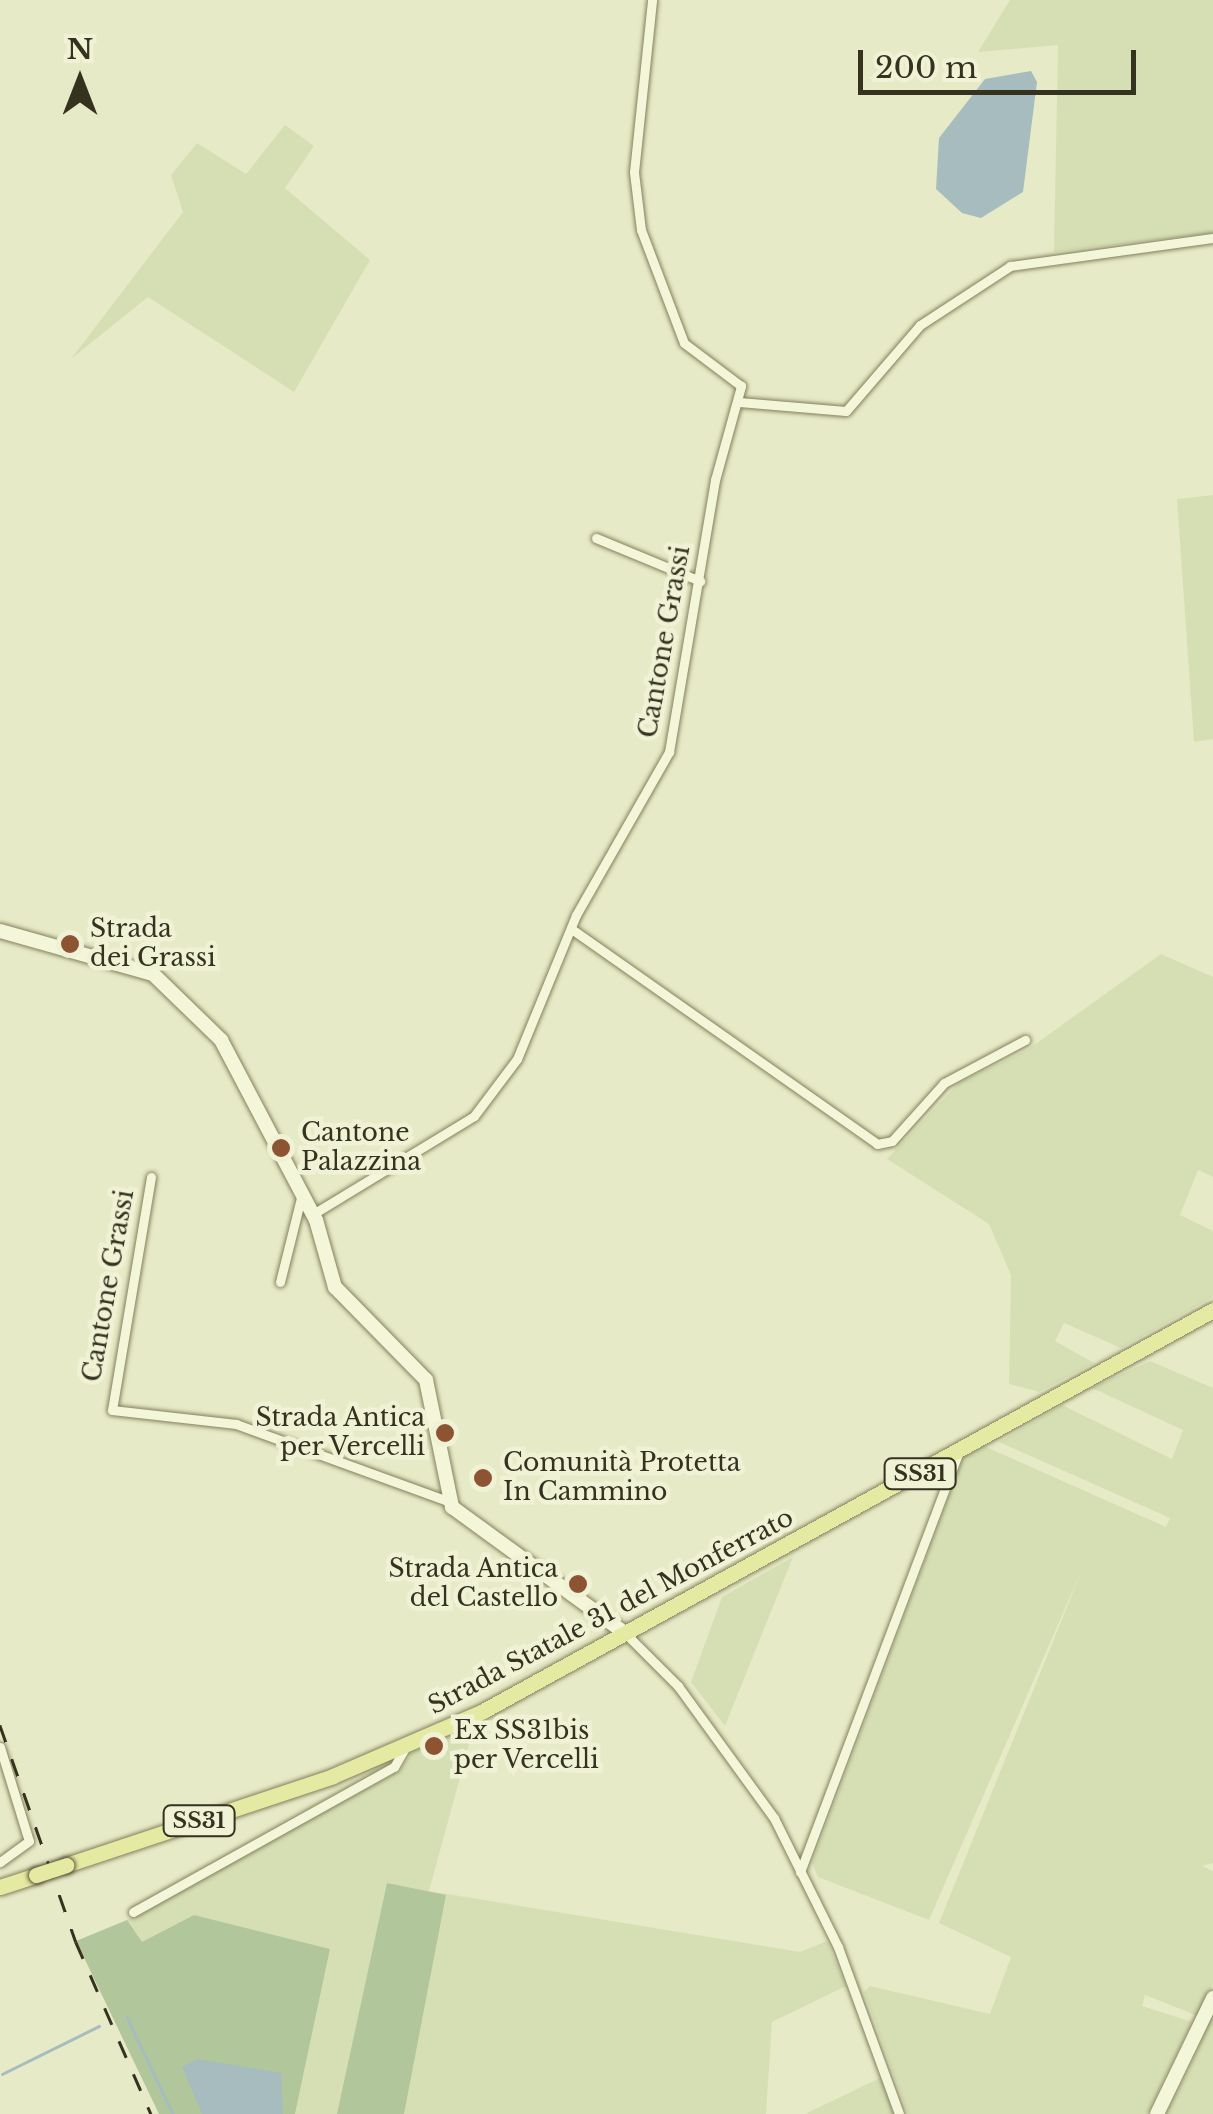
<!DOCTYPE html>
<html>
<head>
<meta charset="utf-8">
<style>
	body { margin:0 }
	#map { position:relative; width:1213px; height:2114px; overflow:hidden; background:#e7eac6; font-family:"Libre Baskerville",serif }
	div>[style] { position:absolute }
	.farmland>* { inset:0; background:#d6dfb4 }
	.green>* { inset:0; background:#b1c79b }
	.water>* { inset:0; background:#a7bcbe }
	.stream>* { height:2.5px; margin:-1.25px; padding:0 1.25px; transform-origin:1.25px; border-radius:1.25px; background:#a7bcbe }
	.roads { filter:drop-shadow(0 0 2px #84805e) drop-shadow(0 0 2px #84805e) }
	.street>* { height:9px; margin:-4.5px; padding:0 4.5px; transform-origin:4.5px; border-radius:4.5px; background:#f3f6d9 }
	.secondary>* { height:14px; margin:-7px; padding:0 7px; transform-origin:7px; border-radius:7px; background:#f3f6d9 }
	.primary>* { height:15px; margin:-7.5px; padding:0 7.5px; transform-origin:7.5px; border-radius:7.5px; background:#e5eaa2 }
	.rail>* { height:2.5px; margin-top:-1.25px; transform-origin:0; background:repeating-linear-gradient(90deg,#353220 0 18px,transparent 0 36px) }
	.bridges { filter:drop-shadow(0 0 2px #524d31) drop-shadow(0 0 2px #524d31) }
	.primary-bridge>* { height:15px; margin:-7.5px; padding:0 7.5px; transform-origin:7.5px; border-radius:7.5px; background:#e5eaa2 }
	.dots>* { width:28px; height:28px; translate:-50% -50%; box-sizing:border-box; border:5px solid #f0f2d5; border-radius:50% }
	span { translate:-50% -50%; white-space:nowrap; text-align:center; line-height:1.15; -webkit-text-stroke:9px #f0f2d5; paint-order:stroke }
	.shield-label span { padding:2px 8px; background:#f0f2d5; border:2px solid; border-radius:8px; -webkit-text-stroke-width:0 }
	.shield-label { font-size:22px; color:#353220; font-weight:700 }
	.street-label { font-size:25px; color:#353220 }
	.poi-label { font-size:25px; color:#353220 }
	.left { translate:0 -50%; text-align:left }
	.right { translate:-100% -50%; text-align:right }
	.north { position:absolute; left:30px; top:30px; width:100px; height:100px; -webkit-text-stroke:8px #f0f2d5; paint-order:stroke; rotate:0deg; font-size:28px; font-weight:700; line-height:40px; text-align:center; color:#353220 }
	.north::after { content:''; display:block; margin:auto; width:35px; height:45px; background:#353220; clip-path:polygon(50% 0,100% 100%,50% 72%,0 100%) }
	.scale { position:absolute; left:858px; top:50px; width:278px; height:45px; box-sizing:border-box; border:5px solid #353220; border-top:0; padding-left:12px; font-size:30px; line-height:35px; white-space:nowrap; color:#353220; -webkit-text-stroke:8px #f0f2d5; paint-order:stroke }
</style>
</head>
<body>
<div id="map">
	<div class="farmland">
		<i style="clip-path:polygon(1010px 0,1213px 0,1213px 233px,1054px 252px,1058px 45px,978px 52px)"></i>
		<i style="clip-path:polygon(285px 125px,314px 146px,285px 188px,370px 260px,294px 392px,148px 297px,71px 359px,183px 212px,171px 175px,197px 143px,246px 174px)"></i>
		<i style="clip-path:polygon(1213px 495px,1213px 739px,1194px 742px,1177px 499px)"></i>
		<i style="clip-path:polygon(1161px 954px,1213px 977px,1213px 1177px,1198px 1170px,1180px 1215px,1213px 1231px,1213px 1297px,1121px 1348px,1064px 1323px,1055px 1341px,1094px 1363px,1039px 1392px,1009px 1384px,1011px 1275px,989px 1224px,887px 1159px,959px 1083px,1027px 1050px)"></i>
		<i style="clip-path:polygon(1150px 1361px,1213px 1388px,1213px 1863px,1202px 1866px,1213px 1871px,1213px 1984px,1198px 2016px,1145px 1995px,1142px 2006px,1192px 2022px,1147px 2114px,908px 2114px,864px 1992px,870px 1986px,990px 2014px,1011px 1957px,939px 1923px,1081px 1572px,929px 1920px,818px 1877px,812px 1863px,964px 1457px,984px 1446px,1166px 1527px,1170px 1518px,999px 1442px,1062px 1405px,1172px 1459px,1183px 1430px,1092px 1388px)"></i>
		<i style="clip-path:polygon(793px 1557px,725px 1726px,691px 1682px,722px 1597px)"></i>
		<i style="clip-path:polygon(476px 1719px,429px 1891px,800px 1952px,827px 1941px,846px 1986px,772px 2022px,766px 2114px,295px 2114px,330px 1949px,141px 1943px,127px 1920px,401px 1770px,415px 1748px)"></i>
		<i style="clip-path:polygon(1213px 2014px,1213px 2114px,1166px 2114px,1188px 2072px)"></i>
		<i style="clip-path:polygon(882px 2077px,895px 2114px,805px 2114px)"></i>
	</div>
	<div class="green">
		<i style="clip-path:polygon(387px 1883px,446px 1895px,404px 2114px,337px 2114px)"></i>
		<i style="clip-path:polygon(194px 1915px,330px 1949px,295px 2114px,159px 2114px,76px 1941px,127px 1920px,142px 1942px)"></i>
	</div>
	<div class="water">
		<i style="clip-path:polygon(1031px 71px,1037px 82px,1023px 192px,981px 218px,962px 213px,936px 189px,939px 138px,985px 79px)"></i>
		<i style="clip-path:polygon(197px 2059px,281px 2073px,283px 2114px,202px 2114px,182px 2067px)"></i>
	</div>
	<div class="stream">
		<i style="left:127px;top:2017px;width:107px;rotate:64.6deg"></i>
		<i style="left:2px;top:2074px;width:108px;rotate:-26.3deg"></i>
	</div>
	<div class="roads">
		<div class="street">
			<i style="left:739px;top:402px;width:107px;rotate:4.8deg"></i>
			<i style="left:846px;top:411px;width:113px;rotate:-49.3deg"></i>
			<i style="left:920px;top:325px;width:108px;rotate:-33.2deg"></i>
			<i style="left:1010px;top:266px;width:205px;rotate:-7.9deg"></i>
			<i style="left:596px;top:538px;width:113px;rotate:22.5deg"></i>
			<i style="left:573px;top:930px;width:372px;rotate:35.1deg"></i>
			<i style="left:877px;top:1144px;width:15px;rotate:-11deg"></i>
			<i style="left:892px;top:1141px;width:78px;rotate:-48.1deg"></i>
			<i style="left:944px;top:1083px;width:92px;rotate:-28deg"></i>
			<i style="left:151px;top:1177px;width:236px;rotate:99.5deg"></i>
			<i style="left:112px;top:1410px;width:125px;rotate:6.4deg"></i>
			<i style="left:236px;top:1424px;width:228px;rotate:20deg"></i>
			<i style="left:313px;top:1214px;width:188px;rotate:-31.3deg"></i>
			<i style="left:474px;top:1116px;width:71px;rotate:-53deg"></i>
			<i style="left:517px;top:1059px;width:156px;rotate:-67.7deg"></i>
			<i style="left:576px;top:915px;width:188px;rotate:-60.3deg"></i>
			<i style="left:669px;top:752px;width:276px;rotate:-80.4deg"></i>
			<i style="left:715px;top:480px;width:98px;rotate:-74.5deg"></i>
			<i style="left:741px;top:386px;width:71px;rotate:-143deg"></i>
			<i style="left:684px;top:343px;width:121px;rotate:-110.8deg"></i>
			<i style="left:641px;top:230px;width:58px;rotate:-96.9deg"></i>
			<i style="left:634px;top:172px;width:173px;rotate:-84deg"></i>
			<i style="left:280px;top:1282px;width:87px;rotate:-76deg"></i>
			<i style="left:625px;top:1633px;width:75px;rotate:45deg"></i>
			<i style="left:678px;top:1686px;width:163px;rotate:54deg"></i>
			<i style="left:774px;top:1818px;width:144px;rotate:63.6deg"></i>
			<i style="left:838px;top:1947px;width:178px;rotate:69.9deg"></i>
			<i style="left:0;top:1747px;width:98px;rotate:72.9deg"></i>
			<i style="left:29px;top:1841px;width:36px;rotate:144deg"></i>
			<i style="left:800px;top:1872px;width:449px;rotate:-69.3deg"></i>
			<i style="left:133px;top:1912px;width:299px;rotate:-29.1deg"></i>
			<i style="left:394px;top:1767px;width:22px;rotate:-60deg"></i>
		</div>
		<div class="secondary">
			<i style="left:0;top:931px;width:159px;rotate:15.7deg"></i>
			<i style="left:153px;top:974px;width:95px;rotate:44.1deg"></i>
			<i style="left:221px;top:1040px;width:204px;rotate:62.2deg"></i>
			<i style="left:316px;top:1220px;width:70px;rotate:74.2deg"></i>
			<i style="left:335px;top:1287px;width:130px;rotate:45.6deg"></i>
			<i style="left:426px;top:1380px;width:130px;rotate:78.4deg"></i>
			<i style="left:452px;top:1507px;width:214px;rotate:36.1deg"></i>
			<i style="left:1157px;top:2114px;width:129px;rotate:-64.2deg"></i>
		</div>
		<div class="primary">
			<i style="left:66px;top:1865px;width:281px;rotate:-18.4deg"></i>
			<i style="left:333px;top:1776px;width:163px;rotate:-23.4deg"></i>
			<i style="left:483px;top:1711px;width:833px;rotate:-28.78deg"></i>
			<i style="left:0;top:1887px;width:38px;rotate:-18deg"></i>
		</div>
	</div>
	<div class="rail">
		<i style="left:0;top:1725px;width:230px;rotate:70.7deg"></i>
		<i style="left:76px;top:1942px;width:188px;rotate:66.4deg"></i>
	</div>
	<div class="bridges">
		<div class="primary-bridge">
			<i style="left:36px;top:1875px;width:32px;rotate:-18deg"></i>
		</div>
	</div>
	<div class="dots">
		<i style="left:70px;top:944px;background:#8d5433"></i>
		<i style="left:281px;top:1148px;background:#8d5433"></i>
		<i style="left:445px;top:1433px;background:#8d5433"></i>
		<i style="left:483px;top:1478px;background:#8d5433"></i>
		<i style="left:578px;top:1584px;background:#8d5433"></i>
		<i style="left:434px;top:1746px;background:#8d5433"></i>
	</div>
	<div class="shield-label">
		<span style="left:920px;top:1474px">SS31</span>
		<span style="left:199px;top:1821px">SS31</span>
	</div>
	<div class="street-label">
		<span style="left:665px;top:642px;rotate:-80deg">Cantone Grassi</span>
		<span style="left:109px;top:1286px;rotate:-80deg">Cantone Grassi</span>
		<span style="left:611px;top:1612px;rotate:-28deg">Strada Statale 31 del Monferrato</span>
	</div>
	<div class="poi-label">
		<span class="left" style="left:90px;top:944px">Strada<br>dei Grassi</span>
		<span class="left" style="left:301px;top:1148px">Cantone<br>Palazzina</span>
		<span class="right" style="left:425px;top:1433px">Strada Antica<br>per Vercelli</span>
		<span class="left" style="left:503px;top:1478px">Comunità Protetta<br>In Cammino</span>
		<span class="right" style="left:558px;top:1584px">Strada Antica<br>del Castello</span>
		<span class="left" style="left:454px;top:1746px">Ex SS31bis<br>per Vercelli</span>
	</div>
	<div class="north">N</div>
	<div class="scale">200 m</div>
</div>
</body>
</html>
